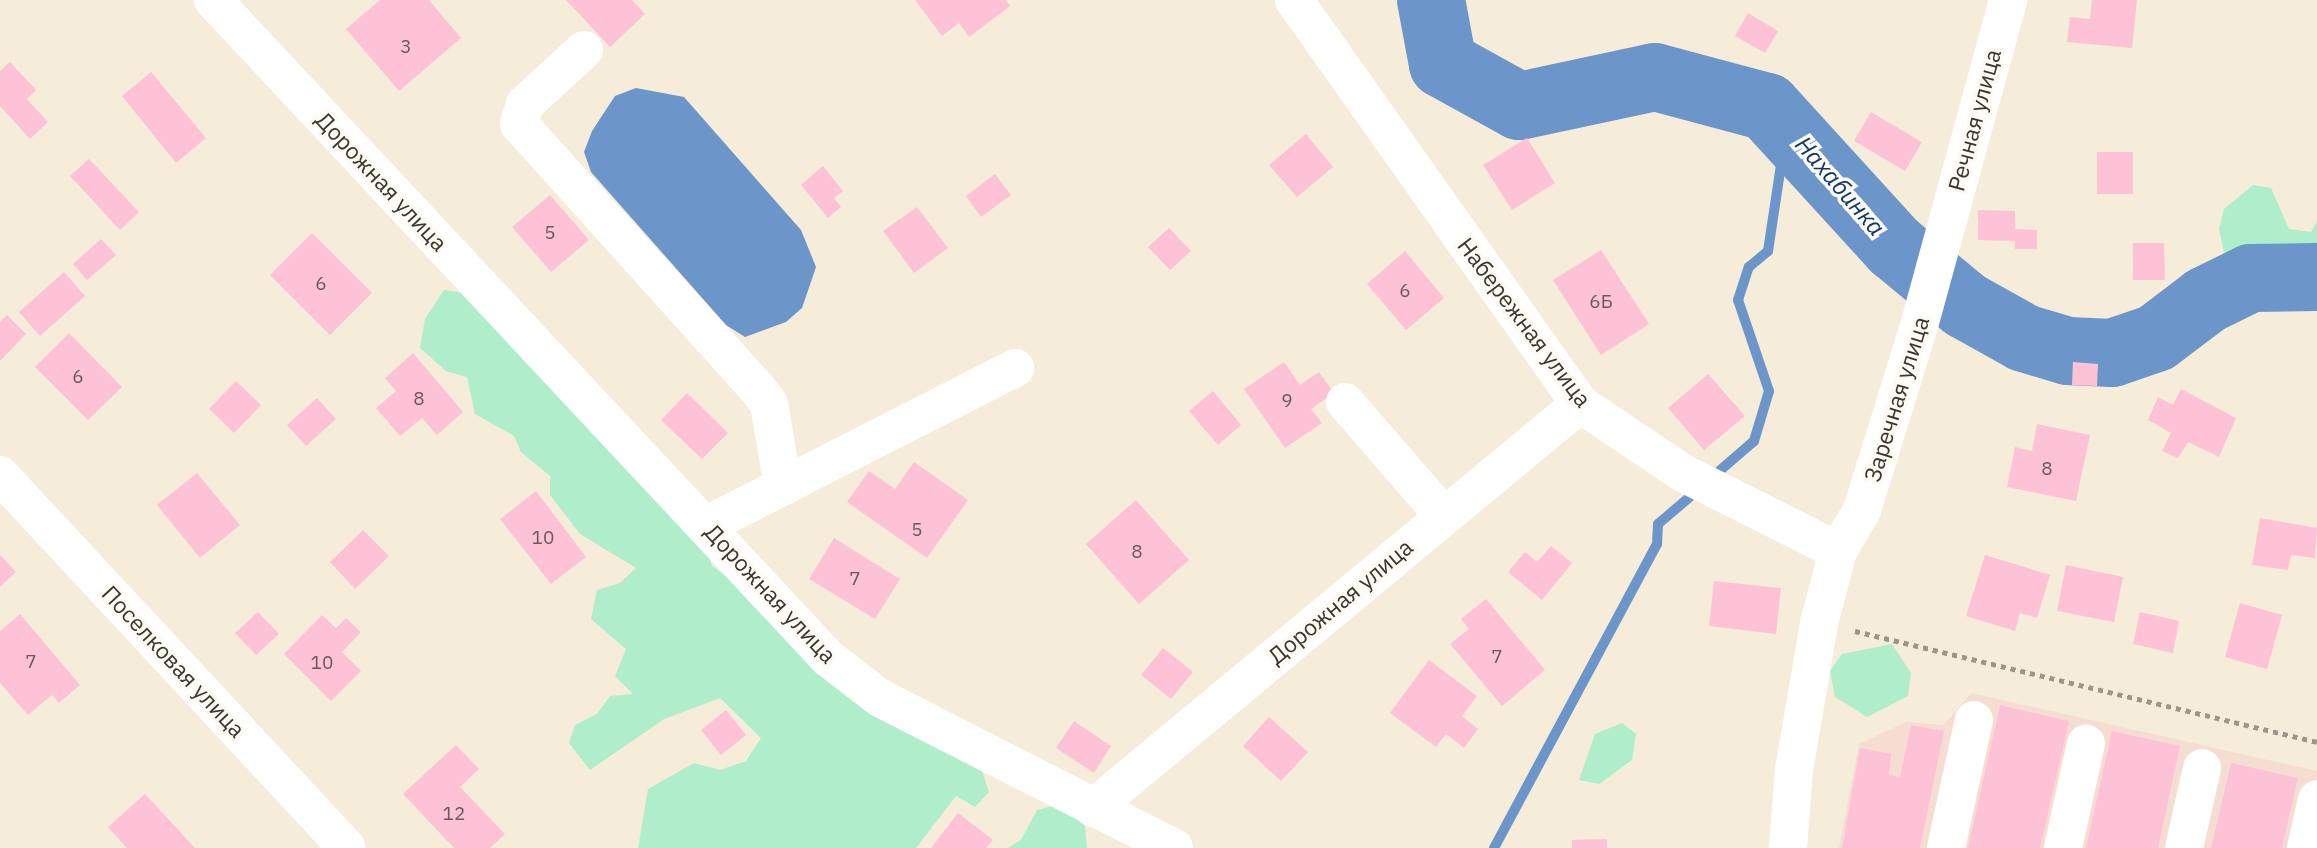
<!DOCTYPE html>
<html>
<head>
<meta charset="utf-8">
<style>
	body { margin:0 }
	#map { position:relative; width:2317px; height:848px; overflow:hidden; background:#f5ecda; font-family:"IBM Plex Sans",sans-serif }
	div>[style] { position:absolute }
	.industrial>* { inset:0; background:#f5ddd2 }
	.green>* { inset:0; background:#b0edcb }
	.water>* { inset:0; background:#6c95ca }
	.stream>* { height:10px; margin:-5px; padding:0 5px; transform-origin:5px; border-radius:5px; background:#6c95ca }
	.river>* { height:68px; margin:-34px; padding:0 34px; transform-origin:34px; border-radius:34px; background:#6c95ca }
	.building>* { inset:0; background:#fec2d7 }
	.path>* { height:4.5px; margin-top:-2.25px; transform-origin:0; background:repeating-linear-gradient(90deg,#9c9689 0 5px,transparent 0 10px) }
	.minor>* { height:38px; margin:-19px; padding:0 19px; transform-origin:19px; border-radius:19px; background:#fff }
	span { translate:-50% -50%; white-space:nowrap; text-align:center; line-height:1.15; -webkit-text-stroke:7px #fdf9f3; paint-order:stroke }
	.number-label { font-size:19px; color:#6b595a }
	.number-label span { -webkit-text-stroke-width:0 }
	.street-label { font-size:23px; color:#3a3630 }
	.water-label { font-size:24px; color:#0d3768; font-style:italic }
</style>
</head>
<body>
<div id="map">
	<div class="industrial">
		<i style="clip-path:polygon(1971px 693px,2317px 771px,2317px 848px,1839px 848px,1859px 744px,1906px 722px,1944px 725px)"></i>
	</div>
	<div class="green">
		<i style="clip-path:polygon(2253px 185px,2271px 188px,2289px 229px,2311px 232px,2317px 221px,2317px 309px,2304px 292px,2277px 286px,2224px 252px,2219px 229px,2224px 209px)"></i>
		<i style="clip-path:polygon(444px 290px,468px 293px,704px 541px,712px 566px,978px 759px,989px 792px,975px 807px,956px 796px,916px 848px,638px 848px,648px 789px,694px 763px,720px 770px,746px 761px,761px 738px,720px 698px,664px 719px,590px 770px,569px 743px,575px 725px,597px 714px,610px 696px,633px 694px,615px 676px,626px 649px,591px 619px,597px 590px,620px 583px,636px 568px,580px 534px,550px 495px,550px 476px,521px 452px,514px 436px,475px 414px,467px 377px,446px 371px,420px 348px,425px 319px)"></i>
		<i style="clip-path:polygon(1892px 644px,1911px 673px,1908px 696px,1867px 717px,1835px 697px,1830px 671px,1842px 654px)"></i>
		<i style="clip-path:polygon(1622px 723px,1636px 734px,1632px 760px,1599px 784px,1579px 780px,1595px 734px)"></i>
		<i style="clip-path:polygon(1056px 805px,1084px 817px,1087px 848px,1008px 848px,1021px 840px,1037px 810px)"></i>
	</div>
	<div class="water">
		<i style="clip-path:polygon(636px 88px,684px 97px,801px 230px,816px 267px,802px 308px,786px 322px,745px 337px,726px 325px,591px 172px,584px 152px,592px 131px,615px 96px)"></i>
	</div>
	<div class="stream">
		<i style="left:1710px;top:479px;width:58px;rotate:-40.8deg"></i>
		<i style="left:1754px;top:441px;width:52px;rotate:-73.3deg"></i>
		<i style="left:1769px;top:391px;width:96px;rotate:-108.8deg"></i>
		<i style="left:1738px;top:300px;width:35px;rotate:-72deg"></i>
		<i style="left:1749px;top:267px;width:25px;rotate:-40deg"></i>
		<i style="left:1768px;top:251px;width:127px;rotate:-81.4deg"></i>
		<i style="left:1494px;top:848px;width:345px;rotate:-61.8deg"></i>
		<i style="left:1657px;top:544px;width:20px;rotate:-87deg"></i>
		<i style="left:1658px;top:524px;width:52px;rotate:-40.4deg"></i>
	</div>
	<div class="river">
		<i style="left:1431px;top:0;width:65px;rotate:79.4deg"></i>
		<i style="left:1443px;top:64px;width:87px;rotate:28.9deg"></i>
		<i style="left:1519px;top:106px;width:139px;rotate:-12deg"></i>
		<i style="left:1655px;top:77px;width:116px;rotate:15deg"></i>
		<i style="left:1767px;top:107px;width:190px;rotate:47.6deg"></i>
		<i style="left:1895px;top:247px;width:91px;rotate:39.6deg"></i>
		<i style="left:1965px;top:305px;width:68px;rotate:29.2deg"></i>
		<i style="left:2024px;top:338px;width:46px;rotate:16.5deg"></i>
		<i style="left:2068px;top:351px;width:44px;rotate:2.6deg"></i>
		<i style="left:2112px;top:353px;width:46px;rotate:-18.8deg"></i>
		<i style="left:2156px;top:338px;width:63px;rotate:-37.2deg"></i>
		<i style="left:2206px;top:300px;width:50px;rotate:-26.1deg"></i>
		<i style="left:2251px;top:278px;width:66px;rotate:-0.9deg"></i>
	</div>
	<div class="building">
		<i style="clip-path:polygon(380px 0,429px 0,461px 38px,399px 91px,346px 29px)"></i>
		<i style="clip-path:polygon(566px 0,632px 0,645px 14px,610px 47px)"></i>
		<i style="clip-path:polygon(915px 0,1006px 0,1010px 6px,969px 37px,959px 23px,942px 36px)"></i>
		<i style="clip-path:polygon(2092px 0,2137px 0,2132px 48px,2067px 42px,2070px 17px,2090px 19px)"></i>
		<i style="clip-path:polygon(1748px 13px,1778px 31px,1765px 53px,1735px 36px)"></i>
		<i style="clip-path:polygon(10px 62px,36px 90px,27px 99px,48px 122px,30px 139px,0 106px,0 71px)"></i>
		<i style="clip-path:polygon(151px 72px,206px 138px,176px 163px,122px 96px)"></i>
		<i style="clip-path:polygon(1871px 112px,1922px 142px,1905px 171px,1854px 141px)"></i>
		<i style="clip-path:polygon(1306px 134px,1333px 167px,1297px 197px,1269px 165px)"></i>
		<i style="clip-path:polygon(1527px 138px,1555px 183px,1512px 210px,1483px 165px)"></i>
		<i style="clip-path:polygon(2097px 152px,2133px 152px,2133px 194px,2097px 194px)"></i>
		<i style="clip-path:polygon(89px 159px,139px 212px,120px 230px,70px 176px)"></i>
		<i style="clip-path:polygon(823px 166px,843px 191px,834px 198px,841px 207px,828px 218px,801px 185px)"></i>
		<i style="clip-path:polygon(995px 174px,1011px 195px,981px 217px,966px 196px)"></i>
		<i style="clip-path:polygon(550px 195px,589px 240px,551px 272px,512px 227px)"></i>
		<i style="clip-path:polygon(917px 207px,948px 248px,914px 273px,883px 231px)"></i>
		<i style="clip-path:polygon(1978px 210px,2015px 211px,2015px 229px,2037px 230px,2037px 249px,2015px 249px,2015px 241px,1978px 240px)"></i>
		<i style="clip-path:polygon(1169px 228px,1191px 251px,1170px 270px,1148px 247px)"></i>
		<i style="clip-path:polygon(312px 233px,372px 293px,330px 335px,270px 275px)"></i>
		<i style="clip-path:polygon(101px 239px,116px 255px,87px 280px,73px 264px)"></i>
		<i style="clip-path:polygon(2133px 243px,2164px 243px,2165px 280px,2133px 280px)"></i>
		<i style="clip-path:polygon(1601px 250px,1649px 324px,1601px 355px,1553px 280px)"></i>
		<i style="clip-path:polygon(1405px 251px,1444px 298px,1406px 330px,1367px 284px)"></i>
		<i style="clip-path:polygon(64px 272px,85px 296px,40px 336px,19px 312px)"></i>
		<i style="clip-path:polygon(7px 315px,26px 334px,0 361px,0 322px)"></i>
		<i style="clip-path:polygon(69px 333px,122px 387px,88px 420px,35px 367px)"></i>
		<i style="clip-path:polygon(413px 353px,463px 412px,437px 435px,422px 418px,400px 436px,376px 408px,396px 391px,385px 378px)"></i>
		<i style="clip-path:polygon(1284px 362px,1300px 385px,1319px 372px,1334px 393px,1311px 409px,1322px 423px,1285px 448px,1244px 389px)"></i>
		<i style="clip-path:polygon(2073px 362px,2098px 364px,2097px 386px,2072px 385px)"></i>
		<i style="clip-path:polygon(1708px 374px,1745px 416px,1704px 450px,1668px 408px)"></i>
		<i style="clip-path:polygon(236px 381px,261px 405px,234px 433px,209px 409px)"></i>
		<i style="clip-path:polygon(2181px 389px,2236px 418px,2219px 457px,2188px 442px,2178px 458px,2162px 451px,2171px 433px,2148px 420px,2158px 397px,2173px 405px)"></i>
		<i style="clip-path:polygon(1213px 391px,1241px 425px,1218px 445px,1189px 411px)"></i>
		<i style="clip-path:polygon(687px 393px,728px 433px,702px 459px,661px 420px)"></i>
		<i style="clip-path:polygon(317px 398px,336px 419px,306px 446px,287px 425px)"></i>
		<i style="clip-path:polygon(2037px 424px,2090px 435px,2076px 501px,2007px 487px,2015px 447px,2032px 451px)"></i>
		<i style="clip-path:polygon(914px 462px,968px 500px,927px 558px,847px 502px,869px 471px,895px 489px)"></i>
		<i style="clip-path:polygon(197px 473px,240px 525px,200px 558px,157px 505px)"></i>
		<i style="clip-path:polygon(536px 491px,586px 557px,551px 584px,500px 519px)"></i>
		<i style="clip-path:polygon(1136px 500px,1189px 560px,1139px 604px,1086px 544px)"></i>
		<i style="clip-path:polygon(2260px 518px,2317px 528px,2315px 558px,2291px 555px,2288px 570px,2252px 565px)"></i>
		<i style="clip-path:polygon(363px 530px,389px 556px,355px 589px,330px 562px)"></i>
		<i style="clip-path:polygon(834px 538px,900px 579px,875px 619px,809px 579px)"></i>
		<i style="clip-path:polygon(1551px 546px,1572px 563px,1542px 600px,1508px 572px,1525px 552px,1537px 562px)"></i>
		<i style="clip-path:polygon(0 555px,16px 572px,0 587px)"></i>
		<i style="clip-path:polygon(1985px 555px,2050px 575px,2037px 618px,2020px 613px,2015px 631px,1966px 616px)"></i>
		<i style="clip-path:polygon(2066px 565px,2123px 577px,2114px 622px,2057px 611px)"></i>
		<i style="clip-path:polygon(1714px 581px,1781px 588px,1776px 634px,1709px 626px)"></i>
		<i style="clip-path:polygon(1486px 599px,1545px 670px,1502px 706px,1450px 644px,1469px 629px,1461px 619px)"></i>
		<i style="clip-path:polygon(2240px 603px,2282px 615px,2267px 669px,2225px 657px)"></i>
		<i style="clip-path:polygon(258px 612px,279px 634px,256px 655px,235px 633px)"></i>
		<i style="clip-path:polygon(2140px 612px,2179px 621px,2173px 653px,2133px 644px)"></i>
		<i style="clip-path:polygon(20px 614px,80px 685px,59px 703px,52px 695px,28px 715px,0 683px,0 631px)"></i>
		<i style="clip-path:polygon(322px 615px,336px 628px,346px 618px,361px 632px,342px 652px,361px 671px,331px 701px,284px 654px)"></i>
		<i style="clip-path:polygon(1163px 648px,1193px 672px,1171px 699px,1141px 675px)"></i>
		<i style="clip-path:polygon(1429px 660px,1477px 696px,1462px 716px,1478px 729px,1464px 748px,1446px 734px,1436px 747px,1390px 713px)"></i>
		<i style="clip-path:polygon(2000px 705px,2069px 721px,2040px 848px,1968px 848px)"></i>
		<i style="clip-path:polygon(726px 710px,746px 735px,721px 755px,701px 730px)"></i>
		<i style="clip-path:polygon(1269px 717px,1308px 752px,1281px 781px,1243px 746px)"></i>
		<i style="clip-path:polygon(1074px 721px,1111px 746px,1094px 773px,1056px 748px)"></i>
		<i style="clip-path:polygon(1911px 725px,1944px 731px,1920px 848px,1842px 848px,1860px 748px,1891px 754px,1889px 775px,1900px 777px)"></i>
		<i style="clip-path:polygon(2112px 731px,2180px 746px,2158px 848px,2086px 848px)"></i>
		<i style="clip-path:polygon(456px 745px,479px 769px,460px 787px,505px 834px,490px 848px,454px 848px,403px 794px)"></i>
		<i style="clip-path:polygon(2231px 763px,2298px 778px,2282px 848px,2211px 848px)"></i>
		<i style="clip-path:polygon(145px 794px,195px 848px,127px 848px,108px 827px)"></i>
		<i style="clip-path:polygon(958px 813px,993px 840px,986px 848px,931px 848px)"></i>
		<i style="clip-path:polygon(1607px 839px,1607px 848px,1572px 848px,1572px 840px)"></i>
	</div>
	<div class="path">
		<i style="left:1855px;top:631px;width:475px;rotate:13.5deg"></i>
	</div>
	<div class="minor">
		<i style="left:213px;top:0;width:901px;rotate:46.93deg"></i>
		<i style="left:828px;top:658px;width:66px;rotate:37.6deg"></i>
		<i style="left:880px;top:698px;width:330px;rotate:27deg"></i>
		<i style="left:1294px;top:0;width:495px;rotate:54.7deg"></i>
		<i style="left:1580px;top:404px;width:124px;rotate:33.8deg"></i>
		<i style="left:1683px;top:473px;width:174px;rotate:26.7deg"></i>
		<i style="left:584px;top:50px;width:80px;rotate:137.5deg"></i>
		<i style="left:525px;top:104px;width:21px;rotate:107deg"></i>
		<i style="left:519px;top:124px;width:355px;rotate:48deg"></i>
		<i style="left:757px;top:388px;width:20px;rotate:53deg"></i>
		<i style="left:769px;top:404px;width:83px;rotate:80.3deg"></i>
		<i style="left:1345px;top:402px;width:150px;rotate:49.1deg"></i>
		<i style="left:0;top:475px;width:509px;rotate:47.07deg"></i>
		<i style="left:707px;top:525px;width:346px;rotate:-27deg"></i>
		<i style="left:1093px;top:808px;width:633px;rotate:-39.68deg"></i>
		<i style="left:1788px;top:848px;width:78px;rotate:-85.6deg"></i>
		<i style="left:1794px;top:770px;width:149px;rotate:-80.3deg"></i>
		<i style="left:1819px;top:623px;width:74px;rotate:-75.2deg"></i>
		<i style="left:1838px;top:551px;width:48px;rotate:-59.7deg"></i>
		<i style="left:1862px;top:510px;width:193px;rotate:-72.8deg"></i>
		<i style="left:1919px;top:326px;width:338px;rotate:-74.7deg"></i>
		<i style="left:1946px;top:848px;width:131px;rotate:-77.7deg"></i>
		<i style="left:2063px;top:848px;width:107px;rotate:-77.6deg"></i>
		<i style="left:2184px;top:848px;width:82px;rotate:-77.3deg"></i>
		<i style="left:2306px;top:848px;width:50px;rotate:-77.3deg"></i>
	</div>
	<div class="number-label">
		<span style="left:406px;top:47px">3</span>
		<span style="left:550px;top:233px">5</span>
		<span style="left:321px;top:284px">6</span>
		<span style="left:1405px;top:291px">6</span>
		<span style="left:1601px;top:302px">6Б</span>
		<span style="left:78px;top:377px">6</span>
		<span style="left:419px;top:399px">8</span>
		<span style="left:1287px;top:401px">9</span>
		<span style="left:2047px;top:469px">8</span>
		<span style="left:917px;top:530px">5</span>
		<span style="left:543px;top:538px">10</span>
		<span style="left:1137px;top:552px">8</span>
		<span style="left:855px;top:579px">7</span>
		<span style="left:1497px;top:657px">7</span>
		<span style="left:31px;top:662px">7</span>
		<span style="left:322px;top:663px">10</span>
		<span style="left:454px;top:814px">12</span>
	</div>
	<div class="street-label">
		<span style="left:1974px;top:120px;rotate:-75deg">Речная улица</span>
		<span style="left:382px;top:181px;rotate:47deg">Дорожная улица</span>
		<span style="left:1525px;top:322px;rotate:53deg">Набережная улица</span>
		<span style="left:1896px;top:399px;rotate:-73deg">Заречная улица</span>
		<span style="left:771px;top:593px;rotate:47deg">Дорожная улица</span>
		<span style="left:1340px;top:601px;rotate:-40deg">Дорожная улица</span>
		<span style="left:174px;top:661px;rotate:47deg">Поселковая улица</span>
	</div>
	<div class="water-label">
		<span style="left:1840px;top:186px;rotate:49deg">Нахабинка</span>
	</div>
</div>
</body>
</html>
